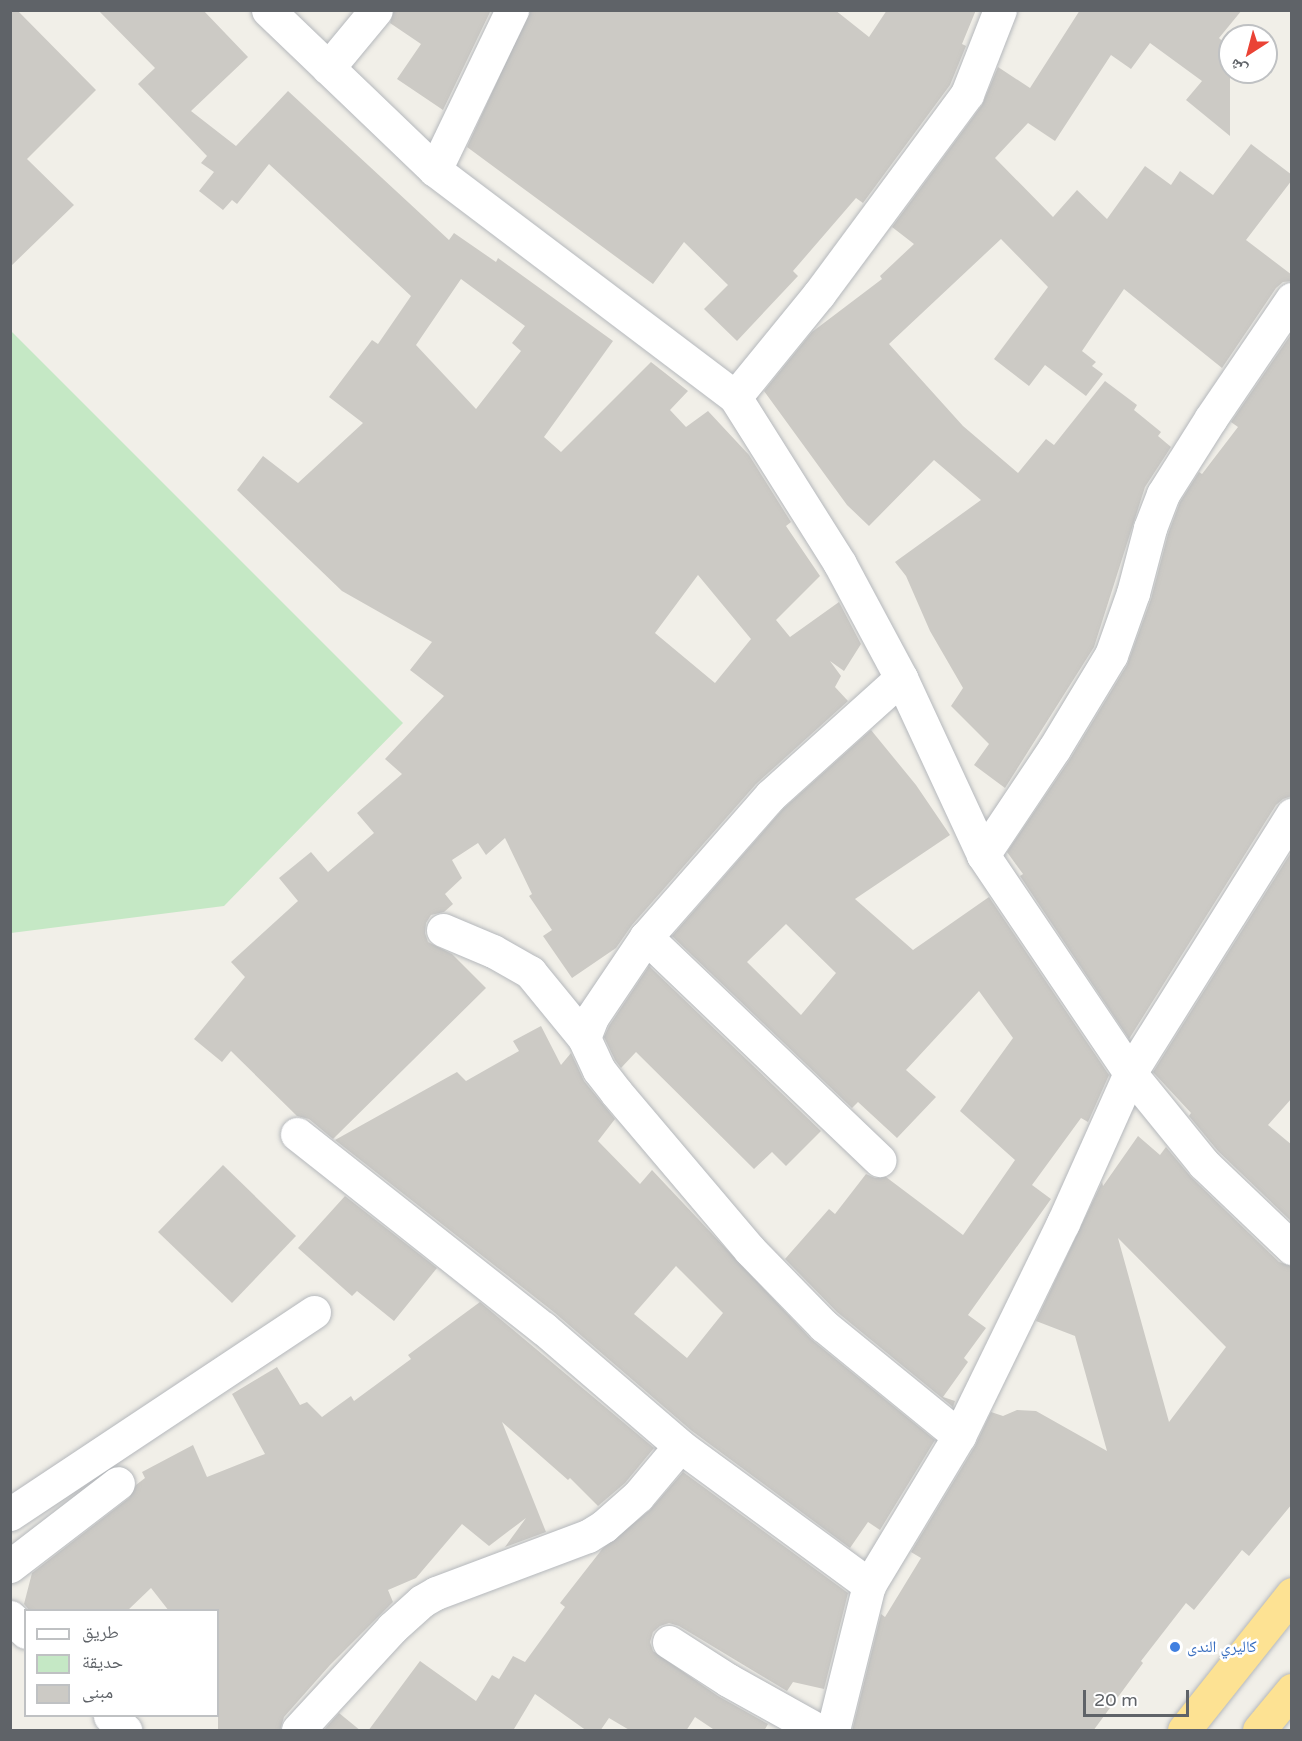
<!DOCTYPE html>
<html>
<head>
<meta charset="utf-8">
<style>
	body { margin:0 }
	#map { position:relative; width:1302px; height:1741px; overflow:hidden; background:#f1efe8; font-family:"Varela Round","Noto Naskh Arabic",sans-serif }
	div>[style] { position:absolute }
	.green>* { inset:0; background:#c5e8c5 }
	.building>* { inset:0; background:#cccac5 }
	.roads { filter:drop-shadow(0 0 2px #b5b8bc) drop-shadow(0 0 2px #b5b8bc) }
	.minor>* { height:33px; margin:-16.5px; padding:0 16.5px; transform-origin:16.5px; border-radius:16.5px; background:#fff }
	.highway>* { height:33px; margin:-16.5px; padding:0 16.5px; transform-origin:16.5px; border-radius:16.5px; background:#fde293 }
	.dots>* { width:16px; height:16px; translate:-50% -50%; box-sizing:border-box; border:3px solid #fff; border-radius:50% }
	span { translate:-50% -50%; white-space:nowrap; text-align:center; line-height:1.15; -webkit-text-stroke:5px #fff; paint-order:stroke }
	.shop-label { font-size:16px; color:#366cbe }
	.left { translate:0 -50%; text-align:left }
	.frame { position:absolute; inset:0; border:12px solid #5f6368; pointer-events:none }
	.legend { position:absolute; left:24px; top:1609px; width:195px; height:108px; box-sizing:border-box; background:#fff; border:2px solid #bfc1c3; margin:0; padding:8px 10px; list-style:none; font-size:18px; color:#5f6368 }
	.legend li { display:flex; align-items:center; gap:12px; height:30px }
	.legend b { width:30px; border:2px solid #bfc1c3 }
	.north { position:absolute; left:1218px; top:24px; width:60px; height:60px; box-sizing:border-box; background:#fff; border:2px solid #bfc1c3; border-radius:50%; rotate:216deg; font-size:16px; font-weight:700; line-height:24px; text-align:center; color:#5f6368 }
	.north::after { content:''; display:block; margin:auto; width:21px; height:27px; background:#ea4335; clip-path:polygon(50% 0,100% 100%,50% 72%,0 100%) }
	.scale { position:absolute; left:1083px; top:1690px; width:106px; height:27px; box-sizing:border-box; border:3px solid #5f6368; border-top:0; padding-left:8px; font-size:18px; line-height:21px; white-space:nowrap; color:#5f6368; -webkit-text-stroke:4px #fff; paint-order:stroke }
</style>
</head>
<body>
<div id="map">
	<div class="green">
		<i style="clip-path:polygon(10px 330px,403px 723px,224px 906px,11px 933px)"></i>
	</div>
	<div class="building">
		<i style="clip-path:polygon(10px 10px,17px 10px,96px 90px,27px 159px,74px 205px,10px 267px)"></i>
		<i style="clip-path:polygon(evenodd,98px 10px,203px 10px,248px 57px,191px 111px,236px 146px,288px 91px,449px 240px,454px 233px,496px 262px,498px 258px,613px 341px,544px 437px,561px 452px,651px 362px,688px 391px,670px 410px,686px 427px,708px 411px,749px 455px,791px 522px,786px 526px,820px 576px,776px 620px,790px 637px,839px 602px,861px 644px,844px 671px,830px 661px,841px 676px,835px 687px,848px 701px,756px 784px,632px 925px,616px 948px,572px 978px,543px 936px,552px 930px,529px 896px,532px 894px,505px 838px,486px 855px,478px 843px,452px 860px,462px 878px,445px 894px,453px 904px,444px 912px,431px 915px,426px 923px,425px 933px,428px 942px,452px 954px,486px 988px,333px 1139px,309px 1119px,297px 1116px,231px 1051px,222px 1062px,194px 1039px,245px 977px,231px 962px,298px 901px,279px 878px,311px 852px,328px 872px,374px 833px,357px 813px,402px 774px,385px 759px,444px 696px,410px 670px,432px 642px,342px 591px,237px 490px,263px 456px,298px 483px,363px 423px,329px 397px,372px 340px,378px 344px,411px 296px,269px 164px,237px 204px,232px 200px,223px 210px,199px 191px,214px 172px,201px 163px,207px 156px,138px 84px,155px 68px,98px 10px,461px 279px,525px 326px,512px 343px,521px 351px,476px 409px,416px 345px,461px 279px,98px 10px,698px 575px,751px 639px,715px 683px,655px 633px,698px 575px)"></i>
		<i style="clip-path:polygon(394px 10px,491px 10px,443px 110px,397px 79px,421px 44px,390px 23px)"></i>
		<i style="clip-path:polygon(530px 10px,835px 10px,869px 37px,887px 10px,976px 10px,962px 44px,966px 46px,950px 85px,863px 203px,856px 198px,793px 271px,798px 276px,737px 341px,704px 309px,728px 285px,684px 242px,653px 284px,467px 147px)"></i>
		<i style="clip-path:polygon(1080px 10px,1242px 10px,1219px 38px,1230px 48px,1230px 136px,1186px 100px,1202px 81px,1150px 43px,1131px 69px,1111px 55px,1055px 141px,1028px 123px,995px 158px,1053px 217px,1077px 190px,1107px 219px,1145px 166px,1171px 185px,1180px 171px,1213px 195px,1251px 144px,1292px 175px,1292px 180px,1246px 240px,1292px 275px,1292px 281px,1283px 282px,1276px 288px,1222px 368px,1124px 289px,1082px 351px,1096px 362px,1092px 366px,1103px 374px,1086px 396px,1045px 365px,1029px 386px,994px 359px,1048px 287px,1001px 239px,889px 344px,963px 426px,1018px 473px,1046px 439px,1054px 445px,1105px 381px,1137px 405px,1134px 410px,1161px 432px,1158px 436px,1171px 447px,1145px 487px,1094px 647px,1005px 788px,974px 765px,989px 744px,951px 706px,963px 688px,930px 631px,906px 576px,895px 562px,981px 500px,934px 460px,869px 526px,847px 505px,764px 391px,812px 332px,882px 279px,880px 276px,914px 244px,892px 227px,982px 105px,998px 67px,1030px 88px)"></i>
		<i style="clip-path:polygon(1292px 333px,1292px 796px,1283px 799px,1276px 805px,1129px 1039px,1020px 876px,1023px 874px,1007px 852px,1070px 759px,1127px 665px,1151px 599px,1168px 534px,1180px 502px,1199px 472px,1202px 474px,1238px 427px,1231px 422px)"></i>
		<i style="clip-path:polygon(evenodd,871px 730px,916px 785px,950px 835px,855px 899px,913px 950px,989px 897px,1109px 1075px,1088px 1122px,1081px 1118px,1032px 1185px,1051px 1199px,968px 1315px,986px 1328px,964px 1358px,968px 1362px,943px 1397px,955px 1401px,953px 1407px,837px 1312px,785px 1259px,829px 1209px,835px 1214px,866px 1174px,875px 1178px,886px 1177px,963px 1235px,1015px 1160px,960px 1111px,1013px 1038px,979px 991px,906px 1070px,936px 1097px,897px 1138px,858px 1102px,852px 1108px,672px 936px,783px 809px,871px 730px,786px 924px,836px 973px,801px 1015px,747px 962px,786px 924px)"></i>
		<i style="clip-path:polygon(1292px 851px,1292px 1098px,1268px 1125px,1292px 1145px,1292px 1222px,1218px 1151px,1189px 1116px,1191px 1113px,1153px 1072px)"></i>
		<i style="clip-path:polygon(649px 966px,821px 1131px,786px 1166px,772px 1152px,754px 1169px,636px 1052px,621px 1068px,615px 1060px,604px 1037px,609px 1026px)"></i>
		<i style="clip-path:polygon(evenodd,541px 1026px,561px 1065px,571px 1053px,584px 1081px,615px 1119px,598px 1141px,640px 1184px,652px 1170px,811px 1339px,935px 1440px,880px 1530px,868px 1522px,850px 1548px,692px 1431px,555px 1313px,335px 1140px,457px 1072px,466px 1081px,519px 1051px,513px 1041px,541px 1026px,676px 1266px,723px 1313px,687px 1358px,634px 1314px,676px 1266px)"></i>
		<i style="clip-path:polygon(evenodd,1138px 1136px,1160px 1155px,1166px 1147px,1191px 1177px,1279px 1262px,1292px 1266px,1292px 1504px,1249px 1556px,1242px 1550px,1194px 1610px,1186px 1603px,1141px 1661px,1143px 1663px,1093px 1731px,852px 1731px,881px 1614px,885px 1617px,921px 1558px,911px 1552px,975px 1446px,991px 1412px,1003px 1416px,1017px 1410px,1036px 1411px,1107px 1451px,1075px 1336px,1036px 1321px,1102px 1182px,1103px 1186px,1138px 1136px,1118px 1238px,1226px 1347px,1169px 1422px,1118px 1238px)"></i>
		<i style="clip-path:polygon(223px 1165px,296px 1236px,232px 1303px,158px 1232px)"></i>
		<i style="clip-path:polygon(345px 1196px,437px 1268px,394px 1321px,357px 1291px,352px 1296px,298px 1248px)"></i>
		<i style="clip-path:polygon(480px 1302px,654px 1448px,625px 1483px,598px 1506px,570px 1478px,568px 1480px,502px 1422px,546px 1532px,505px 1547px,526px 1518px,489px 1546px,462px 1524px,416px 1578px,388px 1590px,393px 1602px,330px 1665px,284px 1717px,280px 1731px,218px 1731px,218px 1611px,169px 1611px,151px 1588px,127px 1611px,30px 1611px,24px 1604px,32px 1573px,129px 1498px,136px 1485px,145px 1478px,142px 1472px,193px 1445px,207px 1477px,265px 1454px,232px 1394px,277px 1367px,300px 1405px,307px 1402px,322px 1417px,351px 1396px,354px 1401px,411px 1359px,408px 1355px)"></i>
		<i style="clip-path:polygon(683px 1472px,848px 1593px,824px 1689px,793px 1682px,787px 1691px,679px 1626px,669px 1623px,660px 1626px,653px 1632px,650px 1642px,653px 1651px,718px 1696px,768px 1724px,764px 1731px,716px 1731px,695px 1717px,686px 1731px,631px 1731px,609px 1718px,600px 1731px,587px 1731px,535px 1694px,514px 1729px,516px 1731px,368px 1731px,420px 1661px,476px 1701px,492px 1675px,499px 1679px,513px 1656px,525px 1662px,565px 1607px,560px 1603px,603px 1548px,650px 1510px)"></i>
		<i style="clip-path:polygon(339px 1713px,361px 1731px,323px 1731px)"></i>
	</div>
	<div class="roads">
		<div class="minor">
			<i style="left:268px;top:10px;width:231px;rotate:43.8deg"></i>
			<i style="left:435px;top:170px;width:376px;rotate:37.1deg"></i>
			<i style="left:735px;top:397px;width:197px;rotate:57.8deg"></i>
			<i style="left:840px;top:564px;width:129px;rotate:61.8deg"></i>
			<i style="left:901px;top:678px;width:195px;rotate:65.1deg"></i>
			<i style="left:983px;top:855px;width:263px;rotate:56deg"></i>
			<i style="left:1130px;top:1073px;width:117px;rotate:50.9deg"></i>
			<i style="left:1204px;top:1164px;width:122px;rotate:43.7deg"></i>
			<i style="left:328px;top:68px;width:75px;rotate:-50.4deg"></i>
			<i style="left:435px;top:170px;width:178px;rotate:-64.3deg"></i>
			<i style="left:735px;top:397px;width:133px;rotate:-50.8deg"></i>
			<i style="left:819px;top:294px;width:249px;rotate:-53.5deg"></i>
			<i style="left:967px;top:94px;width:90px;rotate:-68.6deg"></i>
			<i style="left:901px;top:678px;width:176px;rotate:138deg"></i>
			<i style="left:770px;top:796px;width:188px;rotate:131.3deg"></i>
			<i style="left:646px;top:937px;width:97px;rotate:124deg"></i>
			<i style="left:592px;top:1017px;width:22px;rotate:111deg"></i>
			<i style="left:584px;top:1038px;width:35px;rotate:65deg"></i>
			<i style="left:599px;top:1070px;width:28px;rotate:52deg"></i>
			<i style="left:616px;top:1092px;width:207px;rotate:49.7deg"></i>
			<i style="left:750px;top:1250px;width:106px;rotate:45.8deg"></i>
			<i style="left:824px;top:1326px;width:174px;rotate:39.2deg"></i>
			<i style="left:983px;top:855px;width:128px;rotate:-56.2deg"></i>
			<i style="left:1054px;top:749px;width:110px;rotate:-58.8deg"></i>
			<i style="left:1111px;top:655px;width:66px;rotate:-70.5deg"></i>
			<i style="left:1133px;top:593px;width:67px;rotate:-75.3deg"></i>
			<i style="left:1150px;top:528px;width:36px;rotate:-69deg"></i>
			<i style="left:1163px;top:494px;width:90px;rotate:-57.7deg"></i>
			<i style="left:1211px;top:418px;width:144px;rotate:-55.8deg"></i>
			<i style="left:443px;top:930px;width:54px;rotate:22.8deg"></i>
			<i style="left:493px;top:951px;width:43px;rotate:29.6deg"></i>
			<i style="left:530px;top:972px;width:85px;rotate:50.7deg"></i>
			<i style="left:646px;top:937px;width:323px;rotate:43.7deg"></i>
			<i style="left:297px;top:1134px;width:313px;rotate:38.3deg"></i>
			<i style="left:543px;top:1328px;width:181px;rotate:40.7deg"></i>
			<i style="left:680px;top:1446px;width:235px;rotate:36.3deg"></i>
			<i style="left:10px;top:1514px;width:365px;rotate:-33.6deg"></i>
			<i style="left:10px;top:1566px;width:136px;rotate:-37.5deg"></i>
			<i style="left:10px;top:1617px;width:22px;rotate:43deg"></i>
			<i style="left:669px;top:1642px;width:70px;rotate:32.8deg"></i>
			<i style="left:728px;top:1680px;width:103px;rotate:29.1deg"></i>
			<i style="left:110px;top:1716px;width:21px;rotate:43deg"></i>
			<i style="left:298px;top:1730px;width:139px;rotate:-47.3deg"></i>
			<i style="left:392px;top:1628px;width:40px;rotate:-42deg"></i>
			<i style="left:422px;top:1601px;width:16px;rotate:-30deg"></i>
			<i style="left:436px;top:1593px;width:162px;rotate:-20.6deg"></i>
			<i style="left:588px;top:1536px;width:19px;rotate:-32deg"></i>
			<i style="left:604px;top:1526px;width:45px;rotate:-41.4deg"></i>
			<i style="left:638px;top:1496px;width:65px;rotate:-50deg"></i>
			<i style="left:833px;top:1730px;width:149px;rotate:-76.1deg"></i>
			<i style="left:869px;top:1585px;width:174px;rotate:-58.9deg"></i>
			<i style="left:959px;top:1436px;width:237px;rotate:-64deg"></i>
			<i style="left:1063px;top:1223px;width:164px;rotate:-65.9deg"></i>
			<i style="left:1130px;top:1073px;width:305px;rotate:-57.9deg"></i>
		</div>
		<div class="highway">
			<i style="left:1184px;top:1730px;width:174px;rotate:-51.5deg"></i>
			<i style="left:1259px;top:1730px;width:52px;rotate:-50.5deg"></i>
		</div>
	</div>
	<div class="dots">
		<i style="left:1175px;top:1647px;background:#3f7fe0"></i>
	</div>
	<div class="shop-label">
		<span class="left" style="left:1187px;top:1647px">كاليري الندى</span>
	</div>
	<div class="frame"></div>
	<ul class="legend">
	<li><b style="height:8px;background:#fff"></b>طريق</li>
	<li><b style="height:16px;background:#c5e8c5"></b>حديقة</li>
	<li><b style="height:16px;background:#cccac5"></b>مبنى</li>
	</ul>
	<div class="north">ش</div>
	<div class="scale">20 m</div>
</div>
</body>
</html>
